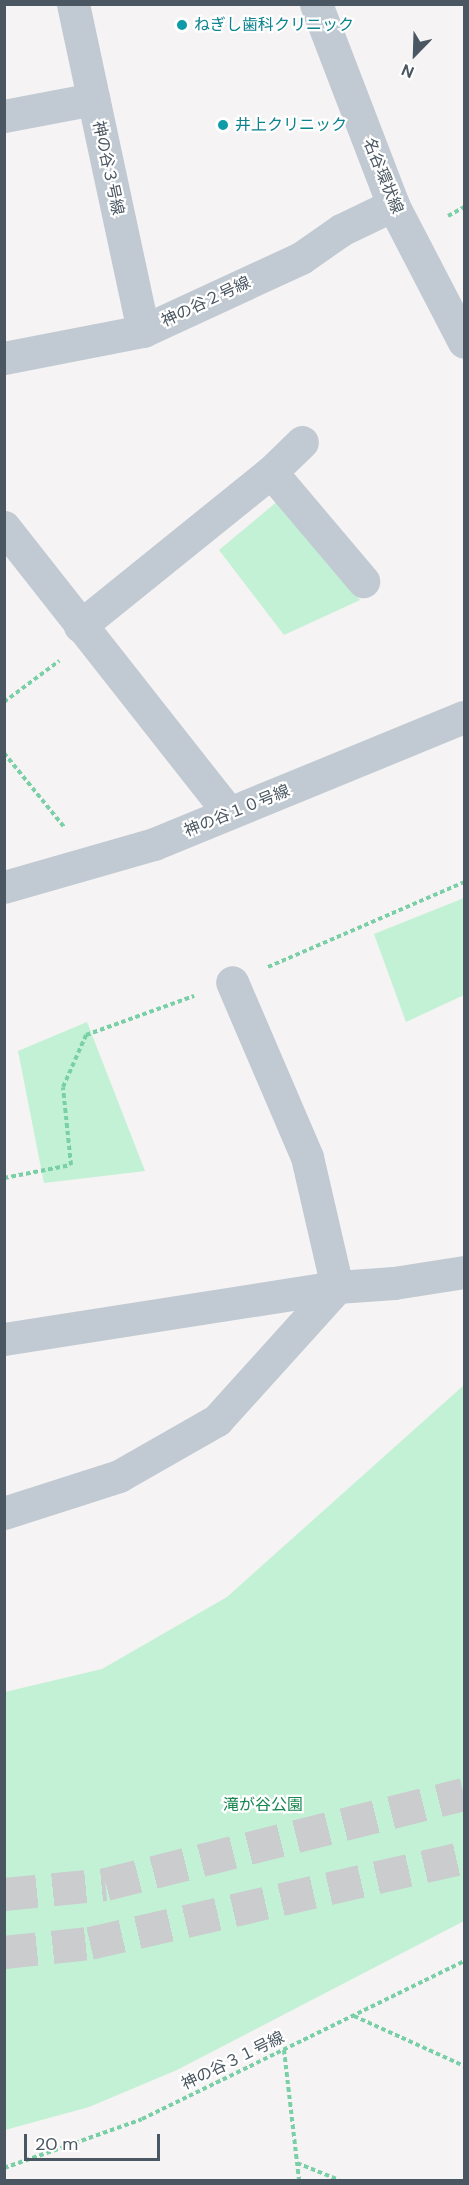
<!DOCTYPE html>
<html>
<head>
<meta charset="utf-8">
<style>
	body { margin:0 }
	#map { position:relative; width:469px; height:2185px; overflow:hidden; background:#f5f3f3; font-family:"DM Sans","Noto Sans JP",sans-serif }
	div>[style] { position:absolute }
	.green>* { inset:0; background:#c3f1d5 }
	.minor-tunnel>* { height:33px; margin-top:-16.5px; transform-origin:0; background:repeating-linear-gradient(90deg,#caccce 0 33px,transparent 0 49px) }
	.path>* { height:4px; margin-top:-2px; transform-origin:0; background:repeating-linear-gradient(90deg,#7ad0a6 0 4.5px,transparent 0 7.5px) }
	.minor>* { height:33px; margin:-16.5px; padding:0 16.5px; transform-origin:16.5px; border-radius:16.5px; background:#c1cad2 }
	.dots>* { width:16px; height:16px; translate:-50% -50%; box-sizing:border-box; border:3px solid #fff; border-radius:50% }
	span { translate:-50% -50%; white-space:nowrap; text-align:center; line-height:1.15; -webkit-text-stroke:4.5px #fff; paint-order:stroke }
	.culture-label { font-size:16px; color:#0d838f }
	.left { translate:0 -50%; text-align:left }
	.street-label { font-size:16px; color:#4a5661 }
	.park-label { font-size:16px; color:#17864f }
	.frame { position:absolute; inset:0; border:6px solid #4a5661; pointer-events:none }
	.north { position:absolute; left:385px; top:24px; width:60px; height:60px; -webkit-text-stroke:4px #fff; paint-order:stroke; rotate:203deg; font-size:16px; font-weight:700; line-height:24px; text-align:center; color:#4a5661 }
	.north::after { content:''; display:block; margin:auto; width:21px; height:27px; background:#4a5661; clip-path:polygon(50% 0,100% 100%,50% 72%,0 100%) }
	.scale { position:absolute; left:24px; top:2134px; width:136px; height:27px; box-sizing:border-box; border:3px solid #4a5661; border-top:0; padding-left:8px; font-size:18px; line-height:21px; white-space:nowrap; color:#4a5661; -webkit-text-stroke:4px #fff; paint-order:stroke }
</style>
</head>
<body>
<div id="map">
	<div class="green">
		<i style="clip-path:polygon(279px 500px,360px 600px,284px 635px,219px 550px)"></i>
		<i style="clip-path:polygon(464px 898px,464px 995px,406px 1022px,374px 934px)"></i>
		<i style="clip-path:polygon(87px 1022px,145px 1171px,44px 1183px,18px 1051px)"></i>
		<i style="clip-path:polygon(464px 1385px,464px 1921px,177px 2070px,89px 2107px,5px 2130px,5px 1692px,102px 1669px,227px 1597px)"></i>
	</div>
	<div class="minor-tunnel">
		<i style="left:4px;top:1894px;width:102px;rotate:-5.6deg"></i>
		<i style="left:106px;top:1884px;width:369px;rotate:-14.1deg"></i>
		<i style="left:4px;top:1952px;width:86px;rotate:-6deg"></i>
		<i style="left:90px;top:1943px;width:384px;rotate:-12.9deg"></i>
	</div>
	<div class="path">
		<i style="left:448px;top:216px;width:18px;rotate:-29deg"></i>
		<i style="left:4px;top:702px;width:69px;rotate:-36.7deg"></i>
		<i style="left:4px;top:753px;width:97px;rotate:50.9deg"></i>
		<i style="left:268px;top:967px;width:214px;rotate:-23.4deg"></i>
		<i style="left:4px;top:1178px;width:68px;rotate:-11deg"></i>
		<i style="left:71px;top:1165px;width:78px;rotate:-95.9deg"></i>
		<i style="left:63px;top:1087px;width:57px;rotate:-66.1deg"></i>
		<i style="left:86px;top:1035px;width:115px;rotate:-19.9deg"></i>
		<i style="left:354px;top:2016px;width:121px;rotate:24.4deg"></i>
		<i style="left:284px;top:2050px;width:131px;rotate:83.4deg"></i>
		<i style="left:297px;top:2163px;width:45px;rotate:22deg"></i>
		<i style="left:4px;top:2168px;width:146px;rotate:-19.5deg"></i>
		<i style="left:142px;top:2119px;width:359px;rotate:-26.1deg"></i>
	</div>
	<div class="minor">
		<i style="left:73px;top:4px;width:334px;rotate:77.9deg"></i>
		<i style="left:316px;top:4px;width:215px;rotate:69deg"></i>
		<i style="left:393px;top:205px;width:154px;rotate:62.6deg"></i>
		<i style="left:4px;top:116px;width:91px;rotate:-10.8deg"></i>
		<i style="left:4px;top:358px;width:142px;rotate:-11deg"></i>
		<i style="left:143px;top:331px;width:174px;rotate:-24.8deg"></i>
		<i style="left:301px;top:258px;width:49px;rotate:-35deg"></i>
		<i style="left:341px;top:230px;width:58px;rotate:-25.7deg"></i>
		<i style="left:271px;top:472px;width:143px;rotate:49.8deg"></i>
		<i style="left:4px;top:527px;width:364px;rotate:51.8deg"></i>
		<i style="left:80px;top:626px;width:245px;rotate:-38.9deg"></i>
		<i style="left:271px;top:472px;width:43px;rotate:-44.1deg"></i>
		<i style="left:4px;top:887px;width:156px;rotate:-16deg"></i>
		<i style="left:154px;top:844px;width:335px;rotate:-22.3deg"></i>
		<i style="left:4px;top:1339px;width:337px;rotate:-8.9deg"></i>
		<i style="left:337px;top:1287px;width:57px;rotate:-4deg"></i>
		<i style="left:394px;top:1283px;width:71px;rotate:-8.9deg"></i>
		<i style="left:4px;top:1513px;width:121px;rotate:-17.8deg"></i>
		<i style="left:119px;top:1476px;width:113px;rotate:-29.7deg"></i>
		<i style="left:217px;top:1420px;width:179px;rotate:-47.9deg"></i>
		<i style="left:337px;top:1287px;width:133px;rotate:-103deg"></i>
		<i style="left:307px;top:1157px;width:190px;rotate:-113.2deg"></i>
	</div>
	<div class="dots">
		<i style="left:182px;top:25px;background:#0f9aa8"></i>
		<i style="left:223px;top:125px;background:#0f9aa8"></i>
	</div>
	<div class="culture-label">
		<span class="left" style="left:194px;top:25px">ねぎし歯科クリニック</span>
		<span class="left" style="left:235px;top:125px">井上クリニック</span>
	</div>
	<div class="street-label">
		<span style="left:108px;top:168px;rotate:78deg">神の谷３号線</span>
		<span style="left:383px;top:176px;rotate:68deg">名谷環状線</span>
		<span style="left:206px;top:302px;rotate:-25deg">神の谷２号線</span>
		<span style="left:237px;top:811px;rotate:-22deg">神の谷１０号線</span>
		<span style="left:233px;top:2061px;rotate:-26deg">神の谷３１号線</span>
	</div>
	<div class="park-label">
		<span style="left:263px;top:1805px">滝が谷公園</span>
	</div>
	<div class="frame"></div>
	<div class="north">N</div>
	<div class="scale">20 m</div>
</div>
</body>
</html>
